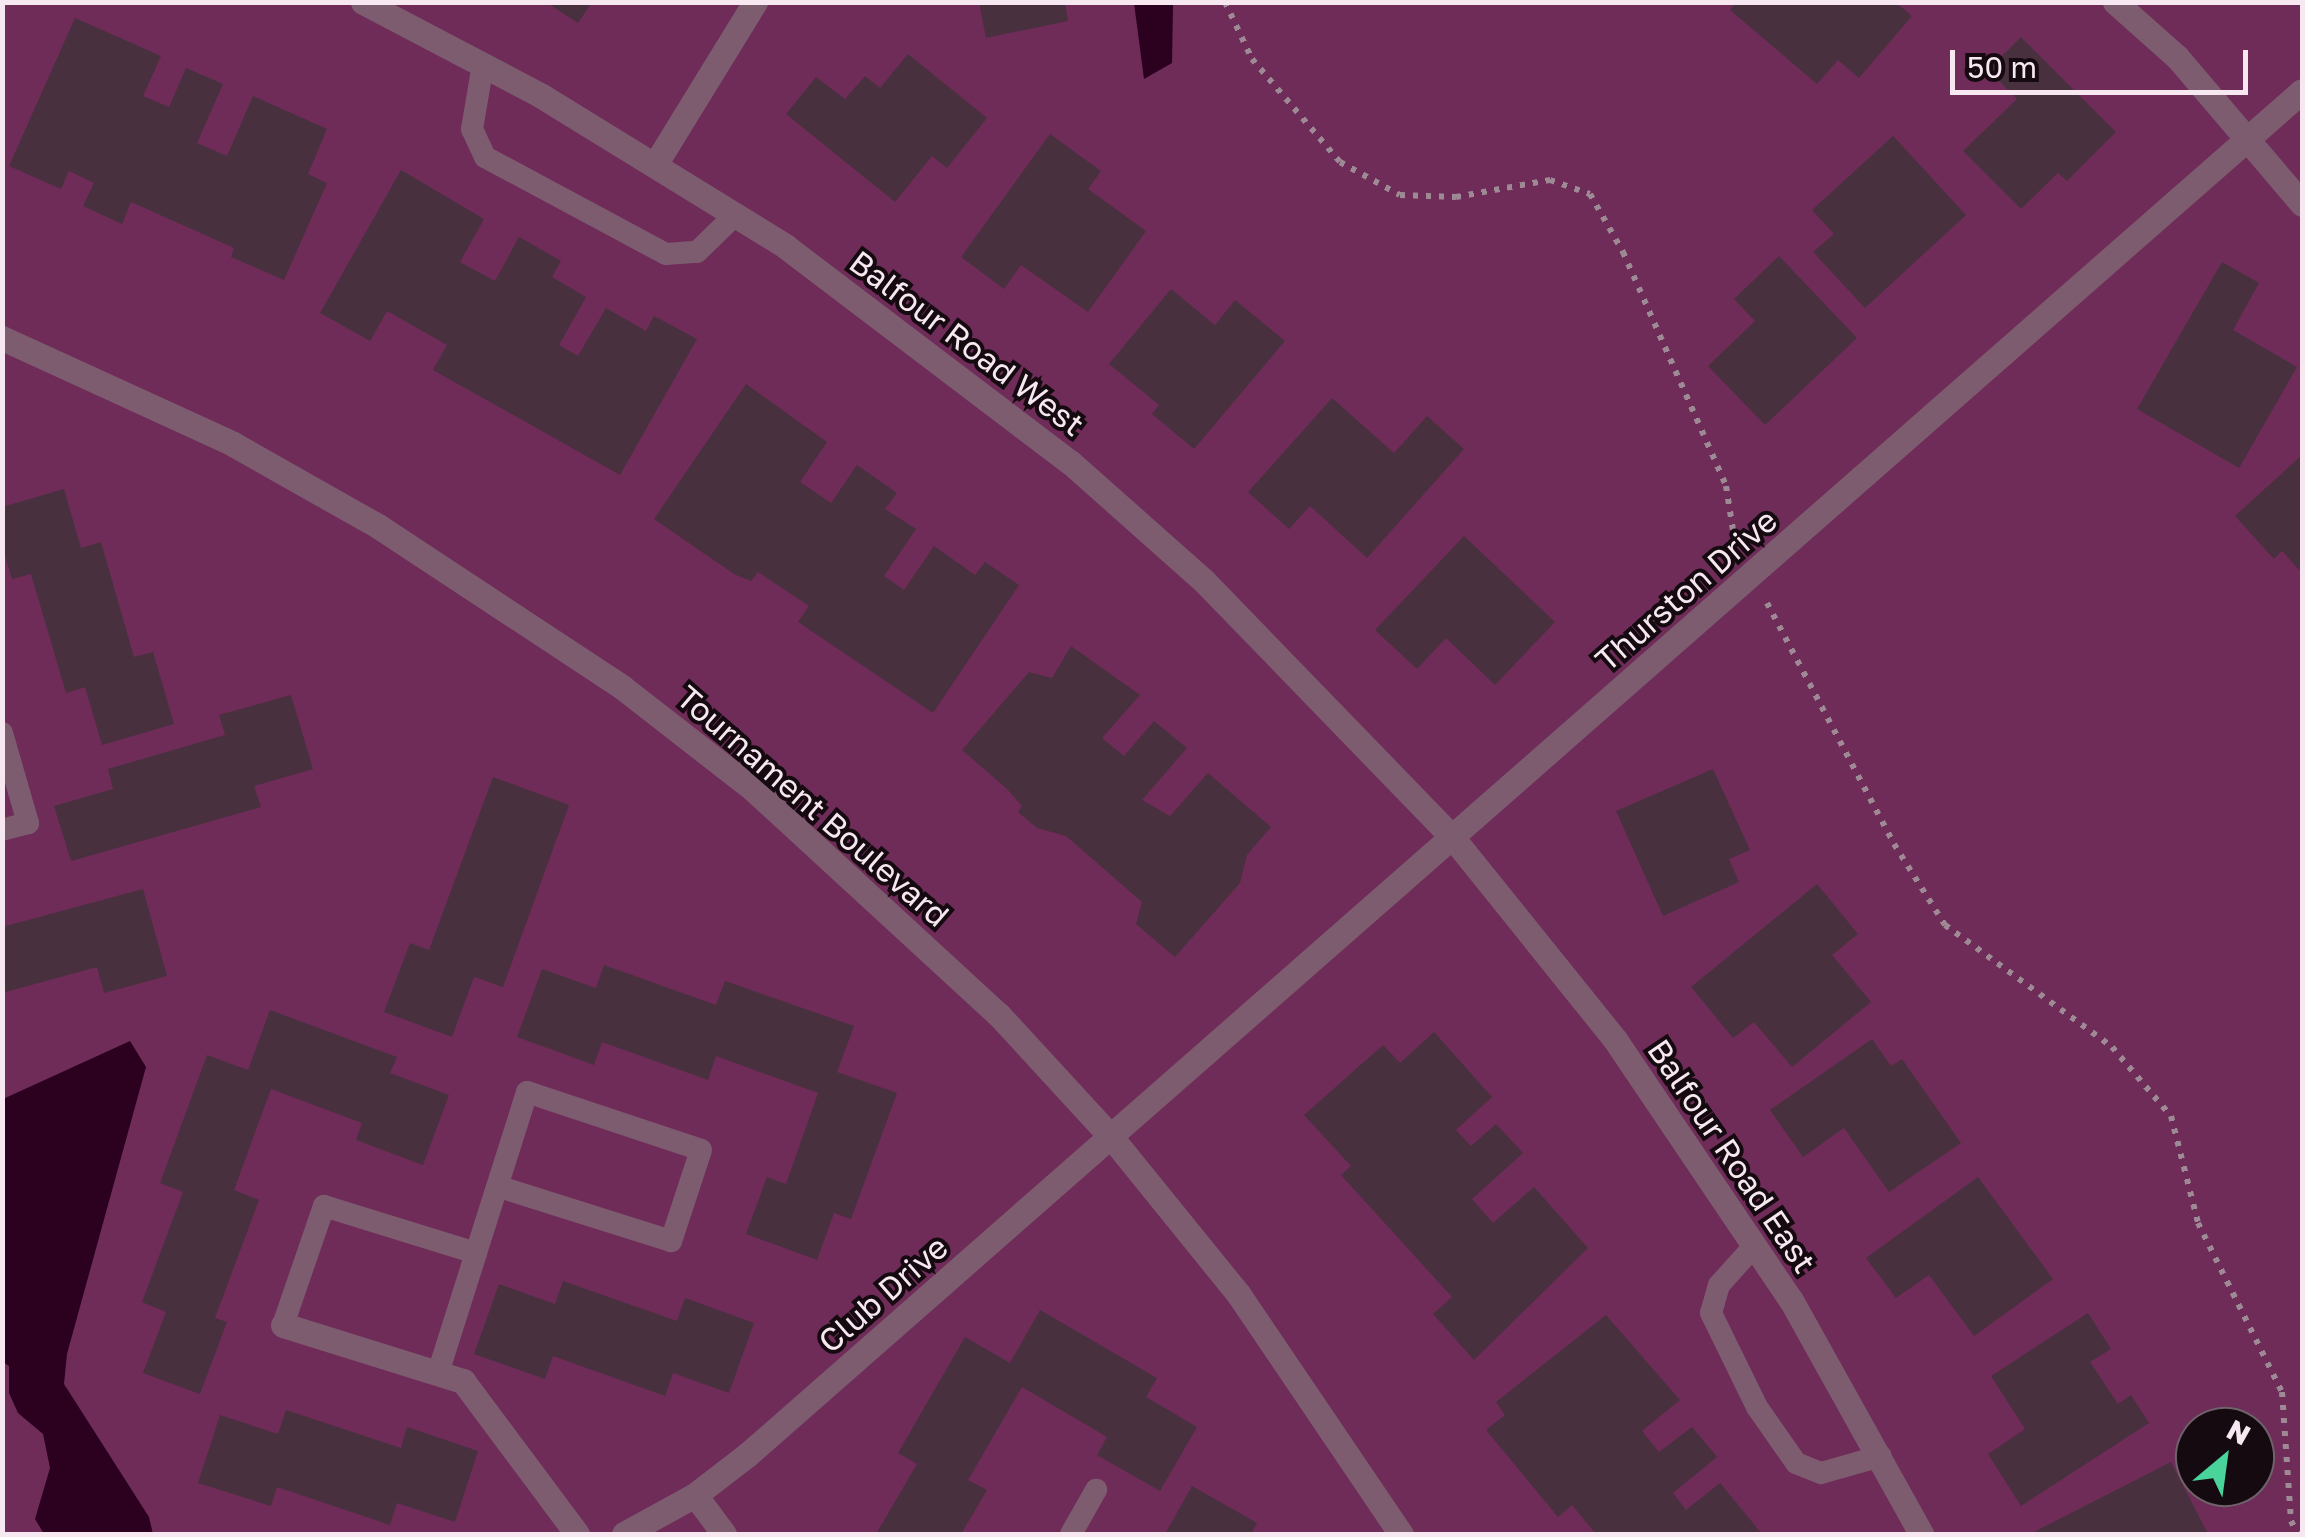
<!DOCTYPE html>
<html>
<head>
<meta charset="utf-8">
<style>
	body { margin:0 }
	#map { position:relative; width:2305px; height:1537px; overflow:hidden; background:#331c2a; font-family:"Golos Text",sans-serif }
	div>[style] { position:absolute }
	.green>* { inset:0; background:#6f2c58 }
	.water>* { inset:0; background:#2c001f }
	.building>* { inset:0; background:#48303e }
	.path>* { height:6px; margin-top:-3px; transform-origin:0; background:repeating-linear-gradient(90deg,#9d8a95 0 5px,transparent 0 13px) }
	.service>* { height:22px; margin:-11px; padding:0 11px; transform-origin:11px; border-radius:11px; background:#7d5c70 }
	.minor>* { height:25px; margin:-12.5px; padding:0 12.5px; transform-origin:12.5px; border-radius:12.5px; background:#7d5c70 }
	span { translate:-50% -50%; white-space:nowrap; text-align:center; line-height:1.15; -webkit-text-stroke:8px #140a10; paint-order:stroke }
	.street-label { font-size:32px; color:#f7e7f0 }
	.frame { position:absolute; inset:0; border:5px solid #f7e7f0; pointer-events:none }
	.north { position:absolute; left:2175px; top:1407px; width:100px; height:100px; box-sizing:border-box; background:#140a10; border:2px solid #6f626a; border-radius:50%; rotate:29deg; font-size:28px; font-weight:700; line-height:40px; text-align:center; color:#f7e7f0 }
	.north::after { content:''; display:block; margin:auto; width:35px; height:45px; background:#49d49c; clip-path:polygon(50% 0,100% 100%,50% 72%,0 100%) }
	.scale { position:absolute; left:1950px; top:50px; width:298px; height:45px; box-sizing:border-box; border:5px solid #f7e7f0; border-top:0; padding-left:12px; font-size:30px; line-height:35px; white-space:nowrap; color:#f7e7f0; -webkit-text-stroke:8px #140a10; paint-order:stroke }
</style>
</head>
<body>
<div id="map">
	<div class="green">
		<i style="clip-path:polygon(evenodd,3px 3px,2302px 3px,2302px 1534px,3px 1534px,3px 3px,2195px 1427px,2255px 1427px,2255px 1487px,2195px 1487px,2195px 1427px)"></i>
	</div>
	<div class="water">
		<i style="clip-path:polygon(1134px 3px,1173px 3px,1172px 63px,1144px 79px)"></i>
		<i style="clip-path:polygon(130px 1041px,146px 1067px,67px 1354px,64px 1384px,149px 1517px,153px 1534px,44px 1534px,35px 1519px,50px 1468px,43px 1434px,18px 1413px,9px 1393px,9px 1366px,3px 1362px,3px 1099px)"></i>
	</div>
	<div class="building">
		<i style="clip-path:polygon(546px 2px,592px 2px,578px 23px)"></i>
		<i style="clip-path:polygon(979px 2px,1065px 2px,1068px 21px,986px 38px)"></i>
		<i style="clip-path:polygon(1736px 2px,1895px 2px,1912px 16px,1859px 78px,1838px 60px,1817px 84px,1730px 10px)"></i>
		<i style="clip-path:polygon(75px 18px,161px 56px,143px 96px,169px 107px,186px 68px,223px 84px,197px 143px,227px 156px,253px 96px,327px 129px,308px 174px,327px 183px,284px 280px,231px 257px,234px 248px,131px 202px,122px 224px,83px 206px,94px 183px,69px 171px,61px 189px,9px 166px)"></i>
		<i style="clip-path:polygon(2021px 37px,2116px 132px,2067px 181px,2058px 173px,2021px 209px,1963px 151px,2017px 99px,1988px 70px)"></i>
		<i style="clip-path:polygon(908px 54px,987px 118px,947px 168px,932px 156px,895px 202px,786px 114px,816px 77px,845px 99px,865px 76px,880px 88px)"></i>
		<i style="clip-path:polygon(1050px 134px,1101px 171px,1088px 189px,1146px 231px,1088px 312px,1021px 265px,1004px 289px,961px 257px)"></i>
		<i style="clip-path:polygon(1893px 136px,1966px 215px,1865px 308px,1813px 252px,1834px 234px,1812px 210px)"></i>
		<i style="clip-path:polygon(401px 170px,484px 219px,460px 262px,495px 281px,519px 237px,561px 261px,552px 277px,586px 297px,559px 345px,578px 356px,606px 308px,646px 331px,654px 316px,697px 339px,620px 475px,433px 370px,447px 345px,387px 311px,370px 341px,320px 313px)"></i>
		<i style="clip-path:polygon(1779px 256px,1857px 338px,1765px 425px,1708px 366px,1755px 321px,1734px 299px)"></i>
		<i style="clip-path:polygon(2222px 262px,2259px 283px,2233px 330px,2297px 367px,2239px 468px,2137px 409px)"></i>
		<i style="clip-path:polygon(1171px 289px,1215px 325px,1235px 300px,1285px 341px,1194px 449px,1152px 414px,1159px 405px,1109px 364px)"></i>
		<i style="clip-path:polygon(746px 384px,827px 442px,800px 482px,831px 503px,857px 465px,897px 493px,885px 509px,916px 529px,884px 576px,904px 590px,934px 546px,975px 575px,985px 562px,1019px 585px,933px 713px,798px 622px,809px 606px,758px 572px,751px 581px,734px 574px,654px 519px)"></i>
		<i style="clip-path:polygon(1332px 398px,1394px 453px,1427px 416px,1464px 449px,1367px 558px,1310px 506px,1289px 529px,1248px 492px)"></i>
		<i style="clip-path:polygon(2302px 455px,2302px 573px,2282px 551px,2274px 559px,2235px 516px)"></i>
		<i style="clip-path:polygon(64px 489px,81px 548px,101px 542px,134px 657px,153px 652px,174px 724px,102px 745px,85px 687px,66px 693px,31px 574px,12px 579px,2px 546px,2px 507px)"></i>
		<i style="clip-path:polygon(1464px 536px,1555px 622px,1495px 685px,1446px 638px,1417px 669px,1375px 630px)"></i>
		<i style="clip-path:polygon(1071px 646px,1140px 695px,1102px 738px,1124px 756px,1154px 721px,1187px 748px,1142px 800px,1170px 816px,1208px 773px,1271px 827px,1247px 855px,1240px 883px,1175px 957px,1136px 924px,1142px 902px,1066px 836px,1037px 828px,1018px 812px,1022px 806px,1007px 789px,962px 750px,1029px 672px,1052px 678px)"></i>
		<i style="clip-path:polygon(291px 695px,313px 769px,254px 786px,261px 807px,71px 861px,54px 806px,113px 789px,108px 769px,225px 735px,219px 715px)"></i>
		<i style="clip-path:polygon(1713px 769px,1750px 850px,1729px 859px,1739px 882px,1663px 916px,1616px 811px)"></i>
		<i style="clip-path:polygon(493px 777px,569px 805px,503px 987px,474px 977px,452px 1037px,384px 1012px,410px 943px,429px 950px)"></i>
		<i style="clip-path:polygon(1817px 884px,1858px 934px,1832px 955px,1871px 1002px,1792px 1067px,1754px 1022px,1733px 1038px,1691px 987px)"></i>
		<i style="clip-path:polygon(143px 889px,167px 976px,104px 993px,97px 967px,2px 993px,2px 927px)"></i>
		<i style="clip-path:polygon(604px 965px,716px 1005px,725px 981px,854px 1026px,837px 1072px,897px 1093px,851px 1219px,834px 1213px,817px 1260px,746px 1234px,767px 1177px,786px 1184px,818px 1093px,716px 1056px,708px 1080px,602px 1042px,594px 1065px,517px 1037px,542px 969px,596px 988px)"></i>
		<i style="clip-path:polygon(270px 1010px,397px 1057px,390px 1073px,449px 1095px,423px 1165px,356px 1140px,362px 1123px,271px 1089px,234px 1190px,259px 1200px,215px 1318px,227px 1322px,200px 1394px,143px 1373px,166px 1312px,142px 1302px,183px 1192px,160px 1183px,207px 1055px,248px 1070px)"></i>
		<i style="clip-path:polygon(1434px 1032px,1492px 1097px,1456px 1130px,1471px 1146px,1496px 1124px,1523px 1153px,1472px 1199px,1493px 1223px,1534px 1187px,1588px 1248px,1474px 1360px,1433px 1314px,1452px 1297px,1341px 1175px,1351px 1166px,1304px 1115px,1383px 1045px,1400px 1063px)"></i>
		<i style="clip-path:polygon(1872px 1039px,1891px 1066px,1902px 1059px,1961px 1143px,1889px 1192px,1844px 1128px,1803px 1157px,1770px 1110px)"></i>
		<i style="clip-path:polygon(1978px 1177px,2053px 1279px,1974px 1336px,1929px 1275px,1896px 1298px,1866px 1258px)"></i>
		<i style="clip-path:polygon(563px 1281px,677px 1321px,685px 1298px,754px 1323px,729px 1393px,673px 1373px,665px 1396px,553px 1356px,545px 1379px,474px 1354px,499px 1284px,555px 1304px)"></i>
		<i style="clip-path:polygon(1040px 1310px,1157px 1378px,1146px 1397px,1197px 1427px,1160px 1491px,1097px 1455px,1107px 1437px,1022px 1387px,968px 1480px,987px 1490px,961px 1534px,876px 1534px,917px 1464px,898px 1453px,965px 1337px,1010px 1363px)"></i>
		<i style="clip-path:polygon(2088px 1313px,2111px 1349px,2090px 1362px,2118px 1404px,2131px 1395px,2149px 1423px,2021px 1506px,1988px 1454px,2025px 1429px,1991px 1376px)"></i>
		<i style="clip-path:polygon(1606px 1315px,1680px 1400px,1642px 1431px,1659px 1452px,1692px 1427px,1717px 1457px,1673px 1493px,1686px 1510px,1720px 1483px,1762px 1534px,1596px 1534px,1572px 1505px,1558px 1517px,1486px 1430px,1505px 1415px,1496px 1402px)"></i>
		<i style="clip-path:polygon(286px 1410px,401px 1448px,407px 1427px,478px 1451px,455px 1522px,397px 1503px,390px 1525px,277px 1487px,271px 1506px,198px 1483px,220px 1415px,278px 1434px)"></i>
		<i style="clip-path:polygon(2171px 1462px,2208px 1534px,2035px 1534px,2034px 1532px)"></i>
		<i style="clip-path:polygon(1192px 1486px,1257px 1523px,1251px 1534px,1165px 1534px)"></i>
	</div>
	<div class="path">
		<i style="left:1225px;top:2px;width:63px;rotate:64.7deg"></i>
		<i style="left:1252px;top:59px;width:135px;rotate:49.5deg"></i>
		<i style="left:1340px;top:162px;width:68px;rotate:28.8deg"></i>
		<i style="left:1400px;top:195px;width:56px;rotate:2deg"></i>
		<i style="left:1456px;top:197px;width:96px;rotate:-10.3deg"></i>
		<i style="left:1550px;top:180px;width:42px;rotate:19.3deg"></i>
		<i style="left:1590px;top:194px;width:67px;rotate:60.4deg"></i>
		<i style="left:1623px;top:252px;width:256px;rotate:66.2deg"></i>
		<i style="left:1726px;top:486px;width:64px;rotate:81deg"></i>
		<i style="left:1767px;top:603px;width:272px;rotate:62.2deg"></i>
		<i style="left:1894px;top:844px;width:96px;rotate:57.8deg"></i>
		<i style="left:1945px;top:925px;width:207px;rotate:36.1deg"></i>
		<i style="left:2112px;top:1047px;width:91px;rotate:49.5deg"></i>
		<i style="left:2171px;top:1116px;width:110px;rotate:75.8deg"></i>
		<i style="left:2198px;top:1223px;width:189px;rotate:63.6deg"></i>
		<i style="left:2282px;top:1392px;width:129px;rotate:86deg"></i>
		<i style="left:2291px;top:1521px;width:15px;rotate:62deg"></i>
	</div>
	<div class="service">
		<i style="left:483px;top:64px;width:66px;rotate:99.6deg"></i>
		<i style="left:472px;top:129px;width:31px;rotate:65deg"></i>
		<i style="left:485px;top:157px;width:205px;rotate:28.2deg"></i>
		<i style="left:666px;top:254px;width:31px;rotate:-4deg"></i>
		<i style="left:697px;top:252px;width:54px;rotate:-44.3deg"></i>
		<i style="left:2px;top:733px;width:94px;rotate:73.9deg"></i>
		<i style="left:28px;top:823px;width:27px;rotate:165deg"></i>
		<i style="left:1755px;top:1245px;width:54px;rotate:132deg"></i>
		<i style="left:1719px;top:1285px;width:29px;rotate:106deg"></i>
		<i style="left:1711px;top:1313px;width:105px;rotate:63.9deg"></i>
		<i style="left:1757px;top:1407px;width:68px;rotate:55.1deg"></i>
		<i style="left:1796px;top:1463px;width:27px;rotate:22deg"></i>
		<i style="left:1821px;top:1473px;width:62px;rotate:-15.8deg"></i>
		<i style="left:283px;top:1325px;width:126px;rotate:-71deg"></i>
		<i style="left:324px;top:1206px;width:159px;rotate:17.2deg"></i>
		<i style="left:438px;top:1373px;width:126px;rotate:-72.4deg"></i>
		<i style="left:476px;top:1253px;width:169px;rotate:-72.4deg"></i>
		<i style="left:527px;top:1092px;width:183px;rotate:18.4deg"></i>
		<i style="left:701px;top:1150px;width:96px;rotate:108.2deg"></i>
		<i style="left:671px;top:1241px;width:182px;rotate:-162.5deg"></i>
		<i style="left:1071px;top:1534px;width:51px;rotate:-60.4deg"></i>
	</div>
	<div class="minor">
		<i style="left:363px;top:2px;width:200px;rotate:27.7deg"></i>
		<i style="left:540px;top:95px;width:288px;rotate:31.6deg"></i>
		<i style="left:785px;top:246px;width:358px;rotate:37.2deg"></i>
		<i style="left:1070px;top:462px;width:179px;rotate:41.6deg"></i>
		<i style="left:1204px;top:581px;width:358px;rotate:45.9deg"></i>
		<i style="left:1453px;top:838px;width:260px;rotate:51.2deg"></i>
		<i style="left:1616px;top:1041px;width:313px;rotate:56deg"></i>
		<i style="left:1791px;top:1300px;width:268px;rotate:60.9deg"></i>
		<i style="left:2115px;top:2px;width:83px;rotate:41.6deg"></i>
		<i style="left:2177px;top:57px;width:193px;rotate:49.6deg"></i>
		<i style="left:656px;top:163px;width:189px;rotate:-58.4deg"></i>
		<i style="left:2px;top:338px;width:254px;rotate:24.6deg"></i>
		<i style="left:233px;top:444px;width:167px;rotate:29.5deg"></i>
		<i style="left:378px;top:526px;width:292px;rotate:33.4deg"></i>
		<i style="left:622px;top:687px;width:166px;rotate:37.9deg"></i>
		<i style="left:753px;top:789px;width:334px;rotate:42.6deg"></i>
		<i style="left:999px;top:1015px;width:167px;rotate:47.4deg"></i>
		<i style="left:1112px;top:1138px;width:202px;rotate:51deg"></i>
		<i style="left:1239px;top:1295px;width:289px;rotate:55.9deg"></i>
		<i style="left:283px;top:1325px;width:189px;rotate:17.3deg"></i>
		<i style="left:463px;top:1381px;width:191px;rotate:53.3deg"></i>
		<i style="left:695px;top:1495px;width:49px;rotate:53.4deg"></i>
		<i style="left:624px;top:1534px;width:81px;rotate:-28.8deg"></i>
		<i style="left:695px;top:1495px;width:66px;rotate:-37.6deg"></i>
		<i style="left:747px;top:1455px;width:2068px;rotate:-41.26deg"></i>
	</div>
	<div class="street-label">
		<span style="left:967px;top:343px;rotate:37deg">Balfour Road West</span>
		<span style="left:1686px;top:590px;rotate:-41deg">Thurston Drive</span>
		<span style="left:813px;top:806px;rotate:41deg">Tournament Boulevard</span>
		<span style="left:1732px;top:1156px;rotate:56deg">Balfour Road East</span>
		<span style="left:883px;top:1294px;rotate:-41deg">Club Drive</span>
	</div>
	<div class="frame"></div>
	<div class="north">N</div>
	<div class="scale">50 m</div>
</div>
</body>
</html>
